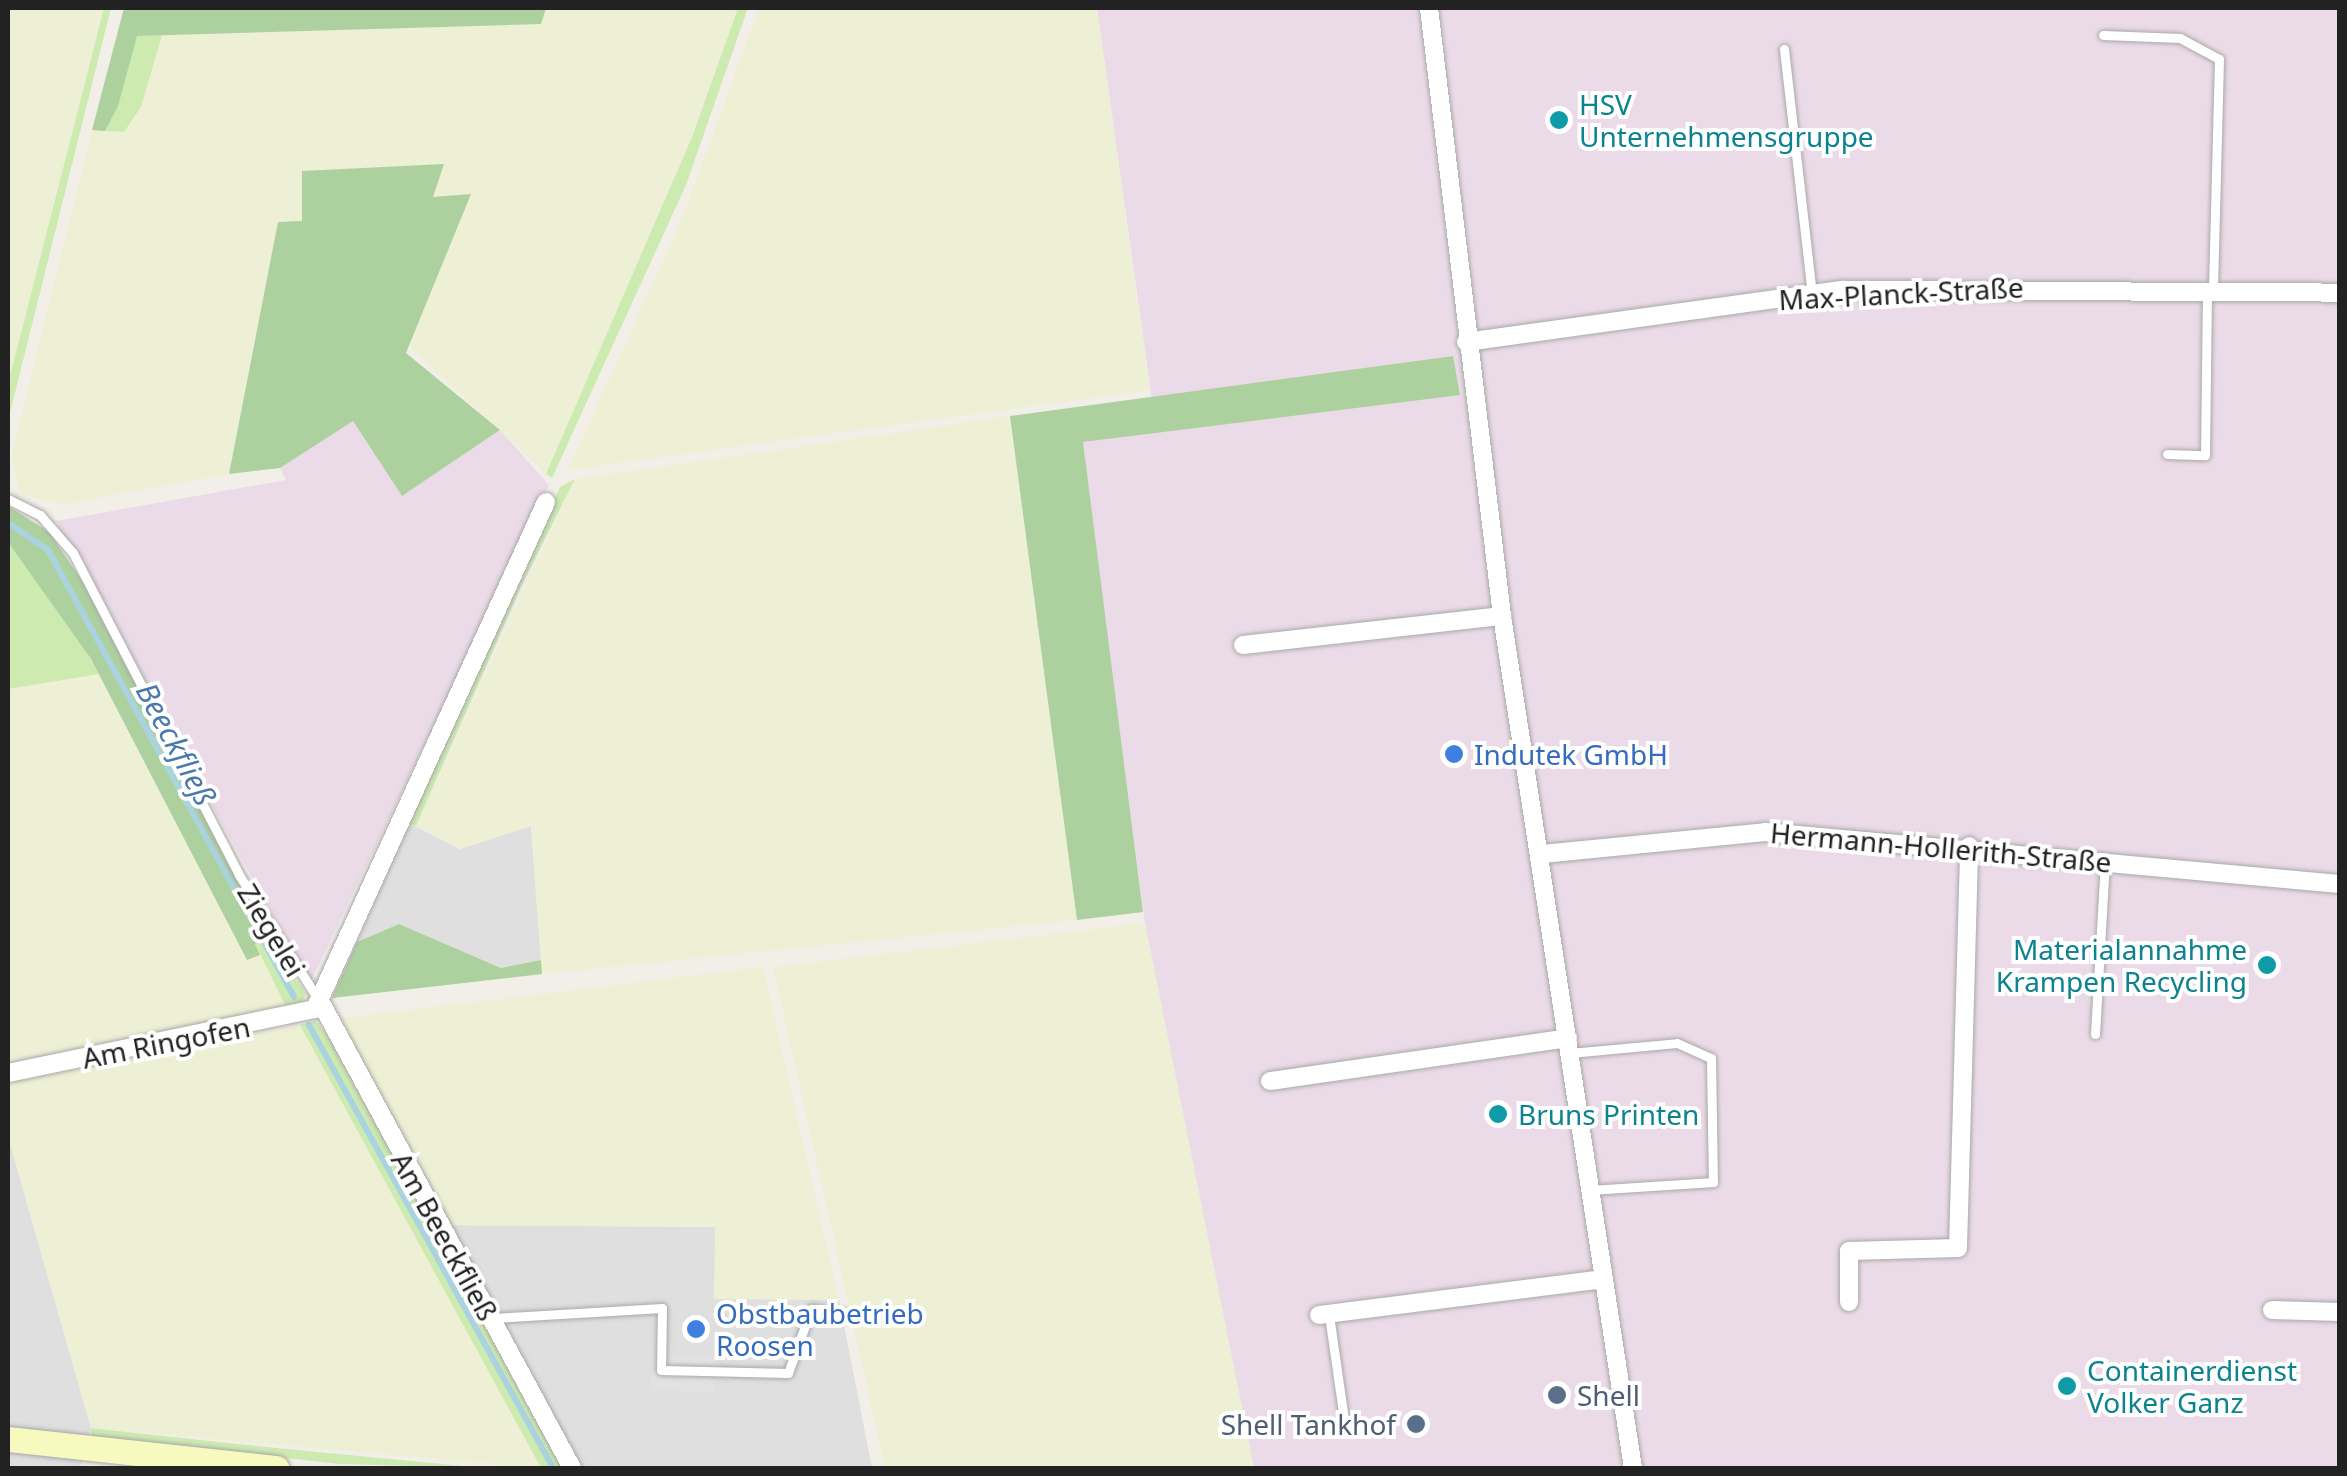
<!DOCTYPE html>
<html>
<head>
<meta charset="utf-8">
<style>
	body { margin:0 }
	#map { position:relative; width:2347px; height:1476px; overflow:hidden; background:#f2efe9; font-family:"Noto Sans",sans-serif }
	div>[style] { position:absolute }
	.residential>* { inset:0; background:#e0dfdf }
	.industrial>* { inset:0; background:#ebdbe8 }
	.farmland>* { inset:0; background:#eef0d5 }
	.grass>* { inset:0; background:#cdebb0 }
	.forest>* { inset:0; background:#add19e }
	.parking>* { inset:0; background:#e2e2e2 }
	.stream>* { height:6px; margin:-3px; padding:0 3px; transform-origin:3px; border-radius:3px; background:#aad3df }
	.roads { filter:drop-shadow(0 0 2px #a9a9a9) drop-shadow(0 0 2px #a9a9a9) }
	.lane>* { height:9px; margin:-4.5px; padding:0 4.5px; transform-origin:4.5px; border-radius:4.5px; background:#fff }
	.street>* { height:18px; margin:-9px; padding:0 9px; transform-origin:9px; border-radius:9px; background:#fff }
	.secondary>* { height:25px; margin:-12.5px; padding:0 12.5px; transform-origin:12.5px; border-radius:12.5px; background:#f7fabf }
	.dots>* { width:28px; height:28px; translate:-50% -50%; box-sizing:border-box; border:5px solid #fff; border-radius:50% }
	span { translate:-50% -50%; white-space:nowrap; text-align:center; line-height:1.15; -webkit-text-stroke:8px #fff; paint-order:stroke }
	.culture-label { font-size:28px; color:#0d838f }
	.left { translate:0 -50%; text-align:left }
	.right { translate:-100% -50%; text-align:right }
	.street-label { font-size:28px; color:#222 }
	.shop-label { font-size:28px; color:#366cbe }
	.service-label { font-size:28px; color:#4e5e75 }
	.water-label { font-size:30px; color:#4a7aab; font-style:italic }
	.frame { position:absolute; inset:0; border:10px solid #222; pointer-events:none }
</style>
</head>
<body>
<div id="map">
	<div class="residential">
		<i style="clip-path:polygon(409px 823px,460px 849px,531px 826px,541px 960px,501px 968px,399px 924px,357px 942px)"></i>
		<i style="clip-path:polygon(8px 1136px,91px 1428px,80px 1468px,8px 1468px)"></i>
		<i style="clip-path:polygon(444px 1225px,716px 1227px,715px 1298px,839px 1300px,872px 1468px,583px 1468px)"></i>
	</div>
	<div class="industrial">
		<i style="clip-path:polygon(1097px 8px,2339px 8px,2339px 1468px,1254px 1468px,1145px 923px,1082px 442px,1460px 394px,1452px 356px,1152px 400px)"></i>
		<i style="clip-path:polygon(353px 421px,402px 496px,500px 430px,549px 485px,310px 983px,56px 521px,286px 480px,277px 462px)"></i>
	</div>
	<div class="farmland">
		<i style="clip-path:polygon(8px 8px,104px 8px,8px 384px)"></i>
		<i style="clip-path:polygon(546px 8px,738px 8px,692px 137px,546px 474px,409px 346px,470px 195px,433px 198px,443px 165px,302px 222px,278px 223px,229px 474px,65px 504px,21px 495px,11px 458px,92px 130px,124px 132px,162px 35px,540px 24px)"></i>
		<i style="clip-path:polygon(759px 8px,1097px 8px,1150px 390px,568px 470px,682px 219px)"></i>
		<i style="clip-path:polygon(1010px 416px,1077px 920px,542px 974px,531px 826px,460px 849px,416px 826px,575px 479px)"></i>
		<i style="clip-path:polygon(99px 674px,247px 960px,260px 955px,287px 1009px,52px 1058px,8px 1058px,8px 689px)"></i>
		<i style="clip-path:polygon(1145px 923px,1254px 1468px,885px 1468px,773px 967px)"></i>
		<i style="clip-path:polygon(763px 967px,839px 1300px,714px 1299px,715px 1227px,444px 1225px,334px 1019px)"></i>
		<i style="clip-path:polygon(300px 1025px,443px 1279px,541px 1468px,91px 1428px,8px 1136px,8px 1080px)"></i>
	</div>
	<div class="grass">
		<i style="clip-path:polygon(104px 8px,111px 8px,8px 421px,8px 384px)"></i>
		<i style="clip-path:polygon(738px 8px,748px 8px,686px 185px,552px 478px,546px 474px,692px 137px)"></i>
		<i style="clip-path:polygon(162px 35px,141px 107px,124px 132px,105px 131px,137px 36px)"></i>
		<i style="clip-path:polygon(575px 479px,522px 585px,416px 826px,409px 823px,560px 487px)"></i>
		<i style="clip-path:polygon(8px 542px,57px 602px,99px 674px,8px 689px)"></i>
		<i style="clip-path:polygon(267px 937px,306px 994px,302px 1003px,287px 1009px,255px 944px)"></i>
		<i style="clip-path:polygon(315px 1021px,327px 1034px,562px 1468px,541px 1468px,300px 1025px)"></i>
		<i style="clip-path:polygon(91px 1428px,237px 1444px,483px 1468px,339px 1464px,91px 1436px)"></i>
	</div>
	<div class="forest">
		<i style="clip-path:polygon(124px 8px,546px 8px,541px 24px,137px 36px,118px 106px,105px 131px,92px 130px)"></i>
		<i style="clip-path:polygon(444px 164px,433px 197px,471px 194px,406px 353px,500px 430px,402px 496px,353px 421px,280px 468px,229px 474px,278px 222px,302px 221px,302px 171px)"></i>
		<i style="clip-path:polygon(1453px 356px,1460px 395px,1083px 442px,1143px 912px,1077px 920px,1010px 416px)"></i>
		<i style="clip-path:polygon(8px 506px,49px 532px,84px 584px,267px 937px,255px 944px,260px 955px,247px 960px,91px 659px,8px 542px)"></i>
		<i style="clip-path:polygon(399px 924px,501px 968px,541px 960px,542px 974px,332px 998px,357px 942px)"></i>
	</div>
	<div class="parking">
		<i style="clip-path:polygon(652px 1357px,714px 1359px,714px 1392px,651px 1390px)"></i>
	</div>
	<div class="stream">
		<i style="left:8px;top:523px;width:48px;rotate:34deg"></i>
		<i style="left:48px;top:550px;width:510px;rotate:61.17deg"></i>
		<i style="left:309px;top:1025px;width:506px;rotate:61.15deg"></i>
	</div>
	<div class="roads">
		<div class="lane">
			<i style="left:2103px;top:35px;width:77px;rotate:2.2deg"></i>
			<i style="left:2180px;top:38px;width:44px;rotate:28.3deg"></i>
			<i style="left:2219px;top:59px;width:231px;rotate:91.5deg"></i>
			<i style="left:1784px;top:49px;width:247px;rotate:83.5deg"></i>
			<i style="left:2167px;top:454px;width:38px;rotate:2deg"></i>
			<i style="left:2205px;top:455px;width:164px;rotate:-89.3deg"></i>
			<i style="left:8px;top:499px;width:36px;rotate:27deg"></i>
			<i style="left:40px;top:515px;width:50px;rotate:49deg"></i>
			<i style="left:73px;top:553px;width:362px;rotate:62.7deg"></i>
			<i style="left:239px;top:875px;width:147px;rotate:57.5deg"></i>
			<i style="left:2095px;top:1034px;width:172px;rotate:-86.7deg"></i>
			<i style="left:1570px;top:1053px;width:107px;rotate:-5.3deg"></i>
			<i style="left:1677px;top:1043px;width:37px;rotate:24deg"></i>
			<i style="left:1711px;top:1058px;width:124px;rotate:89.1deg"></i>
			<i style="left:1713px;top:1182px;width:123px;rotate:176.3deg"></i>
			<i style="left:1329px;top:1315px;width:112px;rotate:81.8deg"></i>
			<i style="left:493px;top:1318px;width:169px;rotate:-3.4deg"></i>
			<i style="left:662px;top:1308px;width:62px;rotate:90.9deg"></i>
			<i style="left:661px;top:1370px;width:127px;rotate:1.4deg"></i>
			<i style="left:788px;top:1373px;width:68px;rotate:-70.2deg"></i>
			<i style="left:811px;top:1309px;width:36px;rotate:8deg"></i>
		</div>
		<div class="street">
			<i style="left:1429px;top:8px;width:612px;rotate:83.15deg"></i>
			<i style="left:1502px;top:616px;width:862px;rotate:81.26deg"></i>
			<i style="left:1466px;top:342px;width:381px;rotate:-7.9deg"></i>
			<i style="left:1843px;top:290px;width:497px;rotate:0.3deg"></i>
			<i style="left:1243px;top:645px;width:261px;rotate:-6.4deg"></i>
			<i style="left:1542px;top:854px;width:224px;rotate:-5.6deg"></i>
			<i style="left:1765px;top:832px;width:577px;rotate:5.17deg"></i>
			<i style="left:320px;top:1001px;width:531px;rotate:61.65deg"></i>
			<i style="left:8px;top:1073px;width:314px;rotate:-11.8deg"></i>
			<i style="left:315px;top:1009px;width:557px;rotate:-65.5deg"></i>
			<i style="left:1270px;top:1081px;width:301px;rotate:-8.2deg"></i>
			<i style="left:1849px;top:1302px;width:51px;rotate:-90deg"></i>
			<i style="left:1849px;top:1251px;width:109px;rotate:-1.6deg"></i>
			<i style="left:1958px;top:1248px;width:402px;rotate:-88.4deg"></i>
			<i style="left:2272px;top:1310px;width:68px;rotate:1.7deg"></i>
			<i style="left:1319px;top:1315px;width:286px;rotate:-7.2deg"></i>
		</div>
		<div class="secondary">
			<i style="left:8px;top:1439px;width:270px;rotate:6.2deg"></i>
		</div>
	</div>
	<div class="dots">
		<i style="left:1559px;top:120px;background:#0f9aa8"></i>
		<i style="left:1454px;top:754px;background:#3f7fe0"></i>
		<i style="left:2267px;top:965px;background:#0f9aa8"></i>
		<i style="left:1498px;top:1114px;background:#0f9aa8"></i>
		<i style="left:696px;top:1329px;background:#3f7fe0"></i>
		<i style="left:2067px;top:1386px;background:#0f9aa8"></i>
		<i style="left:1557px;top:1395px;background:#5c6f8a"></i>
		<i style="left:1416px;top:1424px;background:#5c6f8a"></i>
	</div>
	<div class="culture-label">
		<span class="left" style="left:1579px;top:120px">HSV<br>Unternehmensgruppe</span>
		<span class="right" style="left:2247px;top:965px">Materialannahme<br>Krampen Recycling</span>
		<span class="left" style="left:1518px;top:1114px">Bruns Printen</span>
		<span class="left" style="left:2087px;top:1386px">Containerdienst<br>Volker Ganz</span>
	</div>
	<div class="street-label">
		<span style="left:1901px;top:293px;rotate:-3deg">Max-Planck-Straße</span>
		<span style="left:1941px;top:847px;rotate:5deg">Hermann-Hollerith-Straße</span>
		<span style="left:272px;top:930px;rotate:59deg">Ziegelei</span>
		<span style="left:166px;top:1042px;rotate:-11deg">Am Ringofen</span>
		<span style="left:445px;top:1236px;rotate:61deg">Am Beeckfließ</span>
	</div>
	<div class="shop-label">
		<span class="left" style="left:1474px;top:754px">Indutek GmbH</span>
		<span class="left" style="left:716px;top:1329px">Obstbaubetrieb<br>Roosen</span>
	</div>
	<div class="service-label">
		<span class="left" style="left:1577px;top:1395px">Shell</span>
		<span class="right" style="left:1396px;top:1424px">Shell Tankhof</span>
	</div>
	<div class="water-label">
		<span style="left:176px;top:744px;rotate:62deg">Beeckfließ</span>
	</div>
	<div class="frame"></div>
</div>
</body>
</html>
